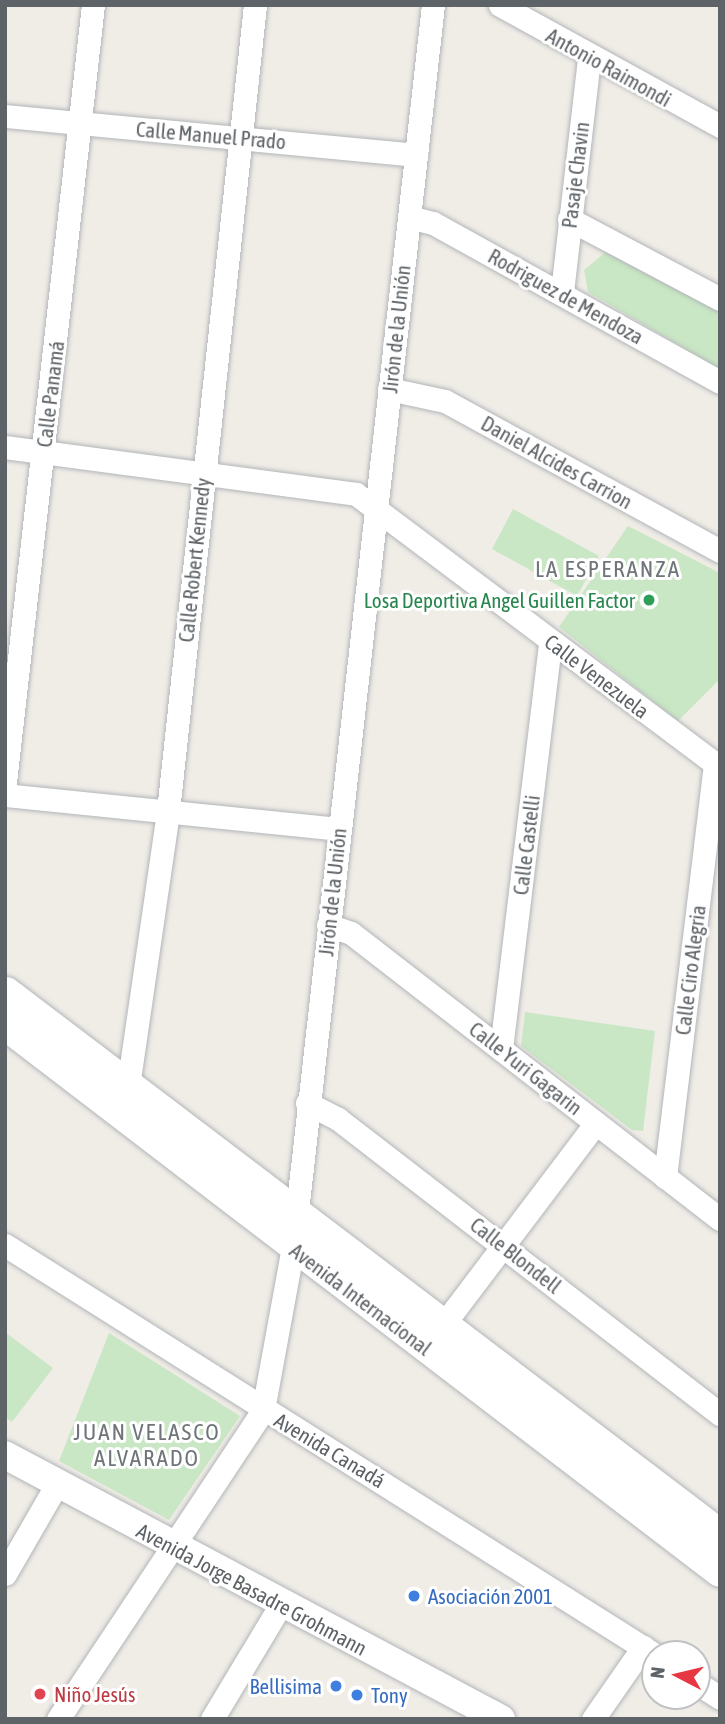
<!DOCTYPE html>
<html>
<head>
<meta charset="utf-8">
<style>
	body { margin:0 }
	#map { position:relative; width:725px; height:1724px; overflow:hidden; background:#f0ede7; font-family:"Asap Condensed",sans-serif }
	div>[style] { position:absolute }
	.green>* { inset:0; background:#c9e7c4 }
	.roads { filter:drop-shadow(0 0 2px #b2b5b9) drop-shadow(0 0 2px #b2b5b9) }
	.minor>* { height:23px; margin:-11.5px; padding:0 11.5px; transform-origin:11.5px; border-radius:11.5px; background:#fff }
	.tertiary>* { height:28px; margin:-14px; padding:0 14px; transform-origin:14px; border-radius:14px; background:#fff }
	.secondary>* { height:33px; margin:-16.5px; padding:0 16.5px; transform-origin:16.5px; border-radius:16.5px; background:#fff }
	.dots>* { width:19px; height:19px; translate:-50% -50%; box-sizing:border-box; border:4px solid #fff; border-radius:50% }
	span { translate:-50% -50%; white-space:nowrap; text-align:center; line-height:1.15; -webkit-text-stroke:6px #fff; paint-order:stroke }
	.street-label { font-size:21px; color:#5e6367 }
	.leisure-label { font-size:21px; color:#27864d }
	.right { translate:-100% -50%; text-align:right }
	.shop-label { font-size:21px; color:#366cbe }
	.left { translate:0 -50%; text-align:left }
	.health-label { font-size:21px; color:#be3a42 }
	.neighbourhood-label { font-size:23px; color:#6f7579; letter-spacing:2px }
	.frame { position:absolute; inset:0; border:7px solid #5e6367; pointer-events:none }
	.north { position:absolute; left:641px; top:1640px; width:70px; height:70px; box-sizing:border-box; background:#fff; border:2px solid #bfc1c2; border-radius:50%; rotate:277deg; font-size:19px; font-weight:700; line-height:28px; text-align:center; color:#5e6367 }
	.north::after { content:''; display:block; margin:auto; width:24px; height:32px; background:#e63742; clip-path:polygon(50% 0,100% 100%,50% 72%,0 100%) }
</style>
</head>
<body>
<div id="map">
	<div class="green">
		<i style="clip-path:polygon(607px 251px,720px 309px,720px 369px,588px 292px,584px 270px)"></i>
		<i style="clip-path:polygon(513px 509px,599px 556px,577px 596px,492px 549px)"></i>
		<i style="clip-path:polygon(628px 526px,720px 573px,720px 679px,678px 721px,559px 627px)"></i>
		<i style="clip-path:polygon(525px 1012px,655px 1031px,643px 1131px,632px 1130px,521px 1046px)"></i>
		<i style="clip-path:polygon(5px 1332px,53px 1368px,12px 1422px,5px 1417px)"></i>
		<i style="clip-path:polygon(109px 1333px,240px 1416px,169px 1520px,59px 1461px)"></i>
	</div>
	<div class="roads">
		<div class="minor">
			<i style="left:500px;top:5px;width:251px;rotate:28.8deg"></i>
			<i style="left:5px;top:116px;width:413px;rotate:5.4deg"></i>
			<i style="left:409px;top:217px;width:25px;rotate:14deg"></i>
			<i style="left:433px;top:223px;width:328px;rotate:29deg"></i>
			<i style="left:569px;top:219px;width:171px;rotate:27.9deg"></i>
			<i style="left:562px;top:292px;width:237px;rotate:-83.4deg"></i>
			<i style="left:389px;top:389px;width:57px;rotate:12.1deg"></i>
			<i style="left:445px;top:401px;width:313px;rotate:28.6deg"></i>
			<i style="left:5px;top:447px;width:354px;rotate:7.6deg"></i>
			<i style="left:356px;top:494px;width:455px;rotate:36.9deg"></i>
			<i style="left:5px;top:782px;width:782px;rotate:-83.54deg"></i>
			<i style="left:5px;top:795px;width:336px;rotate:5.8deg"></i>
			<i style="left:328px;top:925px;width:24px;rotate:19deg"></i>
			<i style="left:351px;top:933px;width:467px;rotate:37.8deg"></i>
			<i style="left:501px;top:1049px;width:410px;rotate:-83.1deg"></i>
			<i style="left:126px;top:1100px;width:292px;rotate:-81.7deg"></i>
			<i style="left:168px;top:811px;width:811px;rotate:-83.84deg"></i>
			<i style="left:307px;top:1103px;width:35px;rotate:27deg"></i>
			<i style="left:338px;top:1119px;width:483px;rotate:37.7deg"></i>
			<i style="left:665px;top:1177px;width:417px;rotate:-83.1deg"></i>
			<i style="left:5px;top:1245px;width:769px;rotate:32.24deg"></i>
			<i style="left:434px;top:1337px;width:268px;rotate:-52.9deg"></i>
			<i style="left:5px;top:1574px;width:104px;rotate:-60deg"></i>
			<i style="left:697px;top:1683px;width:27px;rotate:33deg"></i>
			<i style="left:58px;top:1719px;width:371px;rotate:-56.4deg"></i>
			<i style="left:263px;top:1410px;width:166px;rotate:-79.6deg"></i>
			<i style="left:293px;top:1247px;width:1250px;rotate:-83.57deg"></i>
			<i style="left:212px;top:1719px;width:134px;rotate:-59deg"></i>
			<i style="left:593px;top:1719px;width:88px;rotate:-55.2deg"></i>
		</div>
		<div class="tertiary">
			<i style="left:5px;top:1455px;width:562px;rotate:28.02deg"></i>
		</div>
		<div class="secondary">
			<i style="left:5px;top:993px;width:898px;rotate:37.21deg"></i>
			<i style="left:5px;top:1023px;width:900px;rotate:37.42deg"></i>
		</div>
	</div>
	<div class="dots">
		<i style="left:649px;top:600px;background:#2e9e5b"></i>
		<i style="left:414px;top:1596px;background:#3f7fe0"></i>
		<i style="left:336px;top:1686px;background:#3f7fe0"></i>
		<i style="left:40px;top:1694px;background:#e0444e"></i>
		<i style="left:357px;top:1695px;background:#3f7fe0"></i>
	</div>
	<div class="street-label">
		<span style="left:609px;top:67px;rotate:29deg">Antonio Raimondi</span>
		<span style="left:211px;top:135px;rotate:5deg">Calle Manuel Prado</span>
		<span style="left:575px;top:175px;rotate:-83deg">Pasaje Chavin</span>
		<span style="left:566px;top:296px;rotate:29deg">Rodriguez de Mendoza</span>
		<span style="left:396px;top:329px;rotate:-84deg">Jirón de la Unión</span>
		<span style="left:50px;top:394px;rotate:-83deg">Calle Panamá</span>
		<span style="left:557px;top:462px;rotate:29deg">Daniel Alcides Carrion</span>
		<span style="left:194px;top:560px;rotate:-84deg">Calle Robert Kennedy</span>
		<span style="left:597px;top:676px;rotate:37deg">Calle Venezuela</span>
		<span style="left:526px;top:845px;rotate:-83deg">Calle Castelli</span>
		<span style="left:332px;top:892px;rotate:-84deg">Jirón de la Unión</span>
		<span style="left:690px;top:970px;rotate:-83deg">Calle Ciro Alegria</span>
		<span style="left:526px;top:1068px;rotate:38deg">Calle Yuri Gagarin</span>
		<span style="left:516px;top:1255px;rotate:38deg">Calle Blondell</span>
		<span style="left:361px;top:1299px;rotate:37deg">Avenida Internacional</span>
		<span style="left:330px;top:1450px;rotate:31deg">Avenida Canadá</span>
		<span style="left:252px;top:1589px;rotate:28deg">Avenida Jorge Basadre Grohmann</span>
	</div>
	<div class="leisure-label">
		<span class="right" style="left:635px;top:600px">Losa Deportiva Angel Guillen Factor</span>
	</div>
	<div class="shop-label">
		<span class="left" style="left:428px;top:1596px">Asociación 2001</span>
		<span class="right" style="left:322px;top:1686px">Bellisima</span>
		<span class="left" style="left:371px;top:1695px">Tony</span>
	</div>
	<div class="health-label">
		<span class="left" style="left:54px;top:1694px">Niño Jesús</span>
	</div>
	<div class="neighbourhood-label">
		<span style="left:608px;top:569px">LA ESPERANZA</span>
		<span style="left:147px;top:1445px">JUAN VELASCO<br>ALVARADO</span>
	</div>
	<div class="frame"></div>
	<div class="north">N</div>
</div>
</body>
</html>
